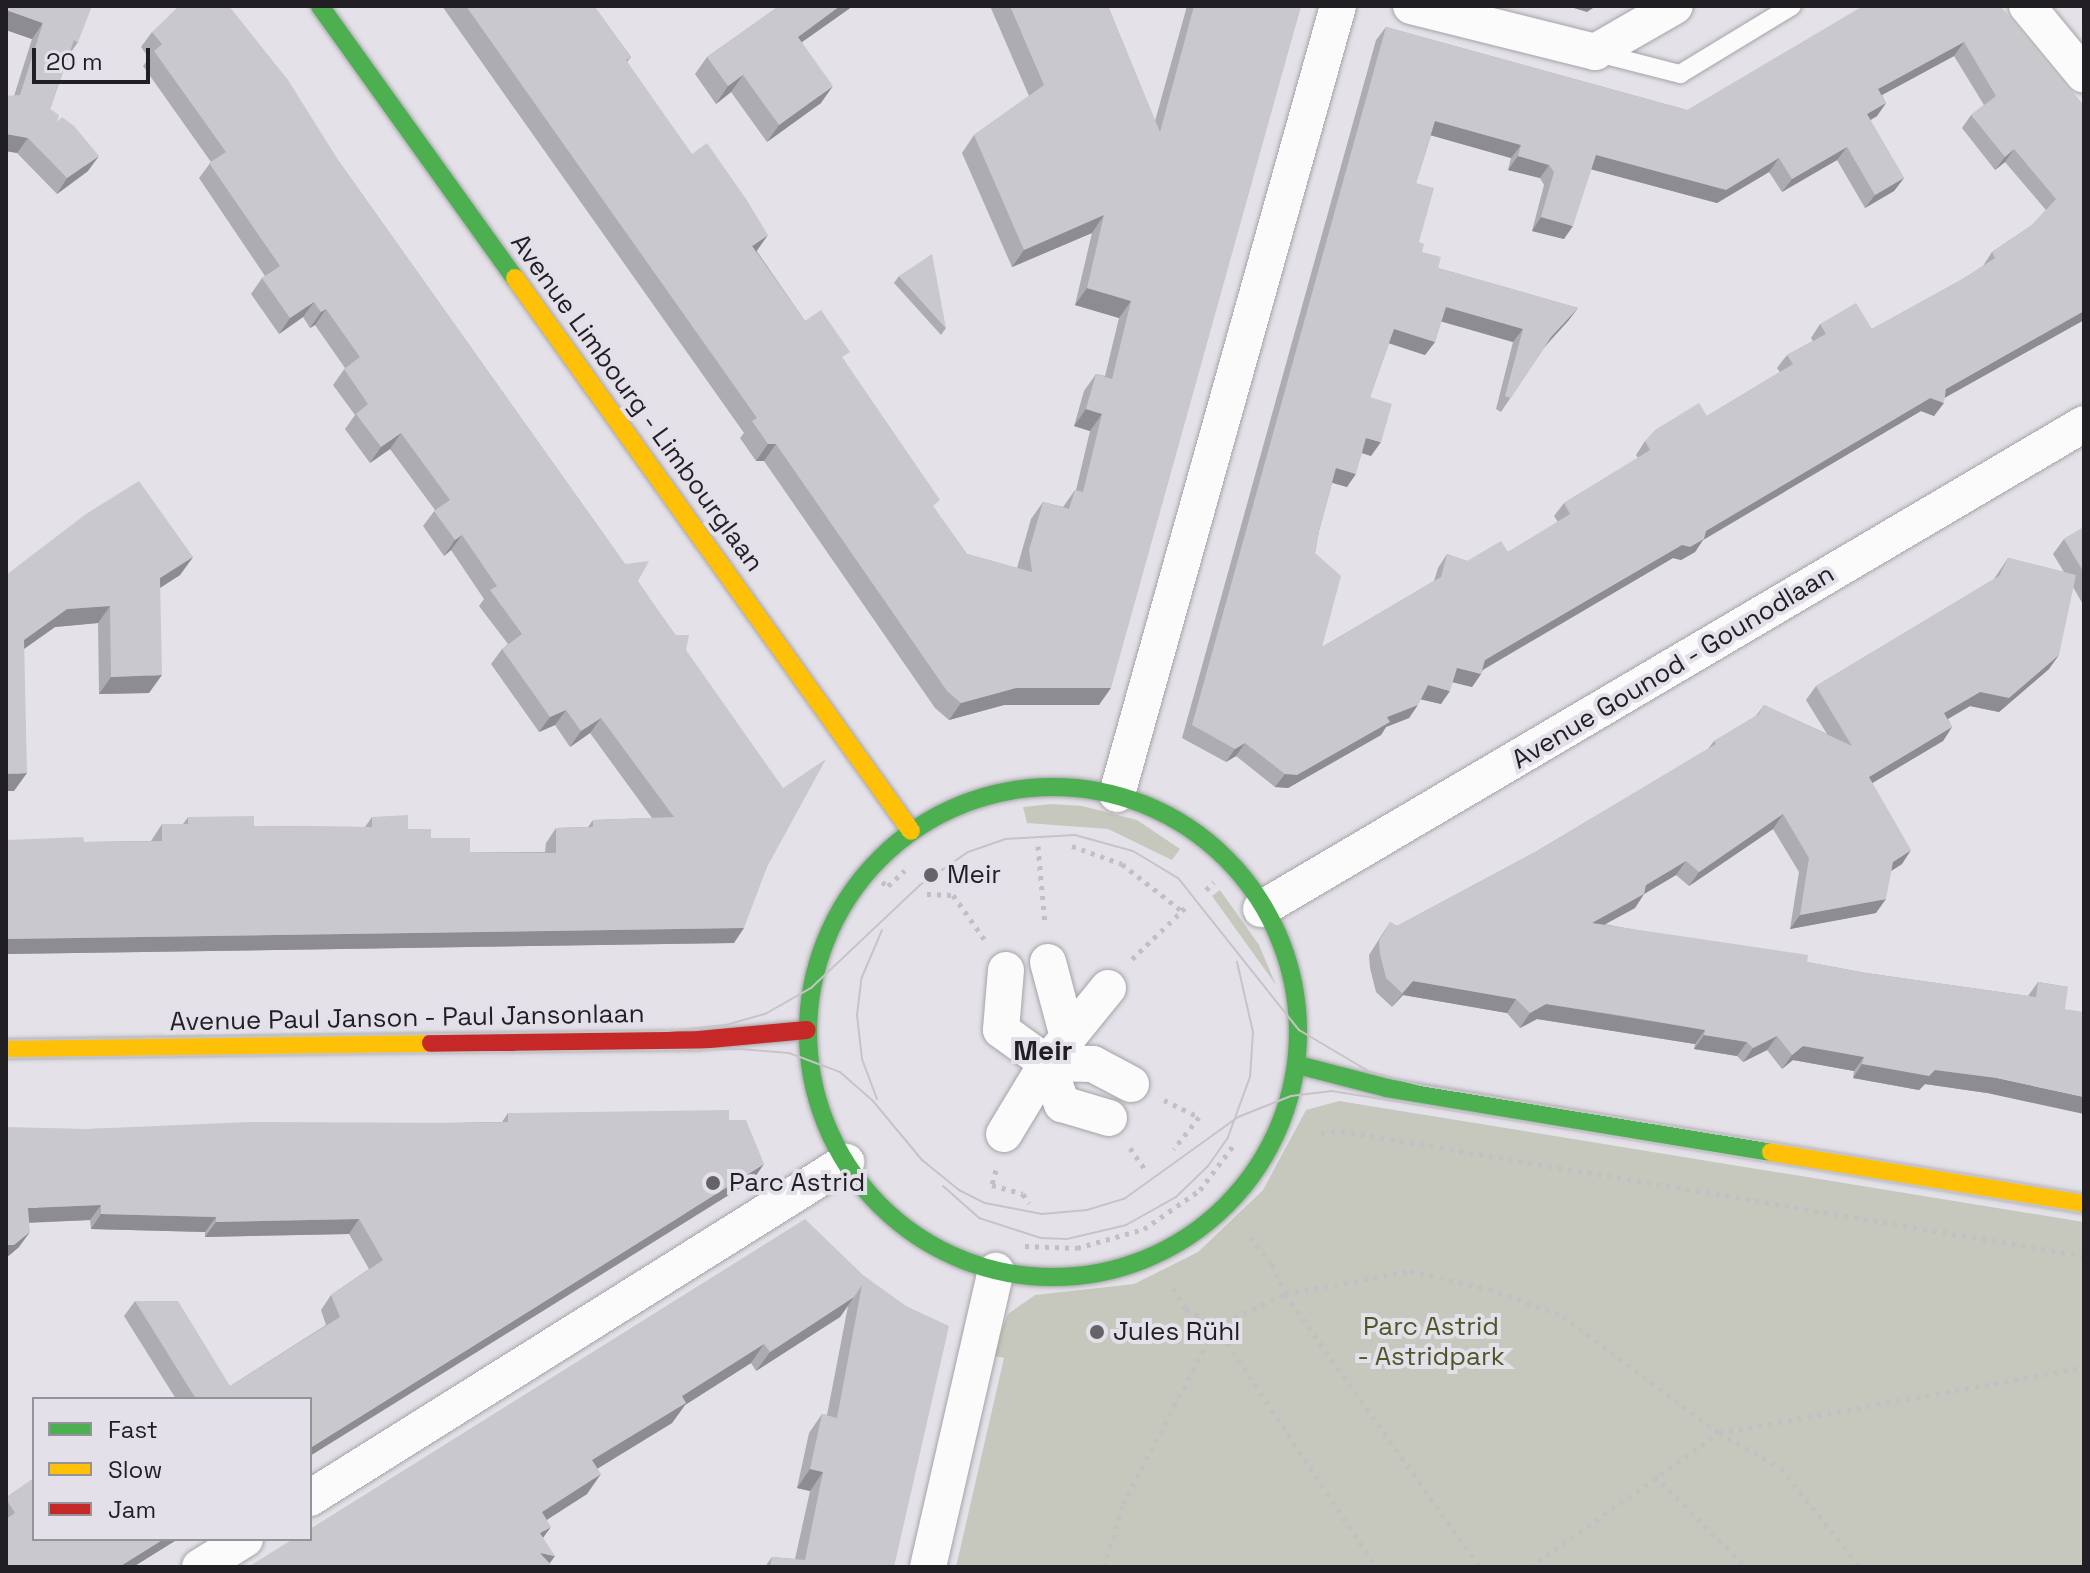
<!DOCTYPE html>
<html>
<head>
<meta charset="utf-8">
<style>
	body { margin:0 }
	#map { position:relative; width:2090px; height:1573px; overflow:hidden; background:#e4e2e8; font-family:"Space Grotesk",sans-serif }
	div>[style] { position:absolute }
	.green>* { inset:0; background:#c7c8bd }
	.path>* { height:5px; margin-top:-2.5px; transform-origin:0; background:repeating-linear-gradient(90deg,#c1c0c3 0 4px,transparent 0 10px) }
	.roads { filter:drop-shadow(0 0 2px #a5a3a8) drop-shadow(0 0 2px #a5a3a8) }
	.lane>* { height:18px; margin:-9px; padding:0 9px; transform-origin:9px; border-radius:9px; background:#fbfbfc }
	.street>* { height:36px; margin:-18px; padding:0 18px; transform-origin:18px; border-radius:18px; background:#fbfbfc }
	.fast>* { height:18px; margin:-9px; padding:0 9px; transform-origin:9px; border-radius:9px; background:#4caf50 }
	.fast>.ring { margin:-9px; padding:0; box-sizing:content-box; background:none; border:18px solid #4caf50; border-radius:50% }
	.slow>* { height:18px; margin:-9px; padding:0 9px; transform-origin:9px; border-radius:9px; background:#ffc107 }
	.jam>* { height:18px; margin:-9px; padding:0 9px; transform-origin:9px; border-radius:9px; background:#c62828 }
	.tram>* { height:2px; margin:-1px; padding:0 1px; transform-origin:1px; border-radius:1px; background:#c5c4c6 }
	.wall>* { inset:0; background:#adacb0 }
	.shaded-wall>* { inset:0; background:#8d8c90 }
	.building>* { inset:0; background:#c9c8cd }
	.dots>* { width:22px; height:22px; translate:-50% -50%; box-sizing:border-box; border:4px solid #e3e0ea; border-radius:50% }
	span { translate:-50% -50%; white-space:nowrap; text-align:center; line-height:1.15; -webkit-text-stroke:8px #e3e0ea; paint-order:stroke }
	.street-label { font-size:26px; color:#211f23 }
	.poi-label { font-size:26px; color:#211f23 }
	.left { translate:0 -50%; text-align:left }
	.park-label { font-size:26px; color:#505727 }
	.neighbourhood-label { font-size:28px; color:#211f23; font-weight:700 }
	.frame { position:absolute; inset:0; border:8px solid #211f23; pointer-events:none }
	.legend { position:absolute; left:32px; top:1397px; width:280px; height:144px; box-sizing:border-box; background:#e3e0ea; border:2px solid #95939a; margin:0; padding:10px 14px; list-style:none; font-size:24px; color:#211f23 }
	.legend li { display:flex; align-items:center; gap:16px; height:40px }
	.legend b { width:40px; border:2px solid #95939a }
	.scale { position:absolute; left:32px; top:48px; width:118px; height:36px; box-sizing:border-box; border:4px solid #211f23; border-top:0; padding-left:10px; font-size:24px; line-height:28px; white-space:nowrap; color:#211f23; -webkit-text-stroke:6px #e3e0ea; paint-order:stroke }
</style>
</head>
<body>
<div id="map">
	<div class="green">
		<i style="clip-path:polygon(1052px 804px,1082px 806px,1137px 820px,1180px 849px,1172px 860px,1108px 829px,1027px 823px,1023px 807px)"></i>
		<i style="clip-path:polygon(1220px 890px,1259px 945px,1276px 985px,1212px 896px)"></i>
		<i style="clip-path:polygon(1339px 1101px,2084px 1222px,2084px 1567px,956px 1567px,1004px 1358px,991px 1355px,1008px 1314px,1035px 1295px,1134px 1284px,1198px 1252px,1263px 1190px,1306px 1110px)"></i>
	</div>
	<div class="path">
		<i style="left:1038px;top:846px;width:79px;rotate:84.9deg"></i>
		<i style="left:1072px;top:846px;width:53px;rotate:19.8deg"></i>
		<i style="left:1122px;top:864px;width:76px;rotate:38.1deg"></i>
		<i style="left:1182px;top:911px;width:7px;rotate:-45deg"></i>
		<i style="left:882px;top:882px;width:7px;rotate:34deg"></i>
		<i style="left:888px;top:886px;width:23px;rotate:-43deg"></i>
		<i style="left:1206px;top:890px;width:11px;rotate:-45deg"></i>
		<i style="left:927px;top:894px;width:26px;rotate:2deg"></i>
		<i style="left:953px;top:895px;width:55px;rotate:54.6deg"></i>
		<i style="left:1132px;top:959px;width:69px;rotate:-43.8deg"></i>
		<i style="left:1164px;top:1100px;width:39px;rotate:26deg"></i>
		<i style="left:1199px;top:1117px;width:41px;rotate:128deg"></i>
		<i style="left:1321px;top:1133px;width:20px;rotate:-6deg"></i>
		<i style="left:1341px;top:1131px;width:753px;rotate:9.55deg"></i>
		<i style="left:1130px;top:1148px;width:28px;rotate:55deg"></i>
		<i style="left:996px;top:1170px;width:16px;rotate:105deg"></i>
		<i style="left:992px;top:1185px;width:32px;rotate:16deg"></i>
		<i style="left:1023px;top:1194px;width:11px;rotate:56deg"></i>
		<i style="left:1250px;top:1237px;width:35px;rotate:51deg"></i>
		<i style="left:1272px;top:1264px;width:33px;rotate:67deg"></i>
		<i style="left:1285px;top:1294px;width:335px;rotate:54.5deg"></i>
		<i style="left:1025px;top:1246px;width:52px;rotate:2.2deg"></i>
		<i style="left:1077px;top:1248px;width:70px;rotate:-15.8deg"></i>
		<i style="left:1144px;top:1229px;width:68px;rotate:-34.9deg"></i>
		<i style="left:1200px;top:1190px;width:59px;rotate:-53.3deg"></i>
		<i style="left:1173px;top:1288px;width:25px;rotate:58deg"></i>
		<i style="left:1186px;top:1309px;width:34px;rotate:30deg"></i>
		<i style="left:1216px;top:1326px;width:289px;rotate:56.4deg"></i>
		<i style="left:1655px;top:1476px;width:129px;rotate:45deg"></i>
		<i style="left:1104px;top:1567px;width:66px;rotate:-73.2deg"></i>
		<i style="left:1123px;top:1504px;width:201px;rotate:-62.4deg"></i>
		<i style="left:1216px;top:1326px;width:76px;rotate:-24.9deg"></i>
		<i style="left:1285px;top:1294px;width:127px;rotate:-10.4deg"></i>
		<i style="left:1410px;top:1271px;width:81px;rotate:12.8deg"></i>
		<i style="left:1489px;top:1289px;width:79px;rotate:20deg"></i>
		<i style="left:1563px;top:1316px;width:195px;rotate:36.9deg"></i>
		<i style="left:1719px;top:1433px;width:71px;rotate:29.4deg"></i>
		<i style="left:1781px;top:1468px;width:127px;rotate:51.4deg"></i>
		<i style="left:1530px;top:1567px;width:232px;rotate:-35.3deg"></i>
		<i style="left:1719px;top:1433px;width:371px;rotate:-10.2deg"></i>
	</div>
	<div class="roads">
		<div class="lane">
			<i style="left:1598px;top:53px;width:85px;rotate:14.4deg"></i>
			<i style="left:1680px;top:74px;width:131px;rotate:-31.3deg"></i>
		</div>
		<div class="street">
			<i style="left:1411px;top:6px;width:190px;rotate:14deg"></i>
			<i style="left:1595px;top:52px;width:92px;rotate:-29.9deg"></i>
			<i style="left:2027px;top:6px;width:89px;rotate:50.4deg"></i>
			<i style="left:1117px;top:794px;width:818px;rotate:-74.33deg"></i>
			<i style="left:1261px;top:909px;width:955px;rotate:-30.51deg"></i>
			<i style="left:1048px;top:962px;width:78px;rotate:75.1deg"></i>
			<i style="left:1006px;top:970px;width:60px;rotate:94.8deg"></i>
			<i style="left:1001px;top:1030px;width:57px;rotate:35.7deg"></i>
			<i style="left:1047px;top:1063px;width:46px;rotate:1.2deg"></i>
			<i style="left:1093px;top:1064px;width:43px;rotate:27.8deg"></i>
			<i style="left:1108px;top:988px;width:97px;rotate:129.1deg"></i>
			<i style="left:1047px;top:1063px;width:44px;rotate:69.9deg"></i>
			<i style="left:1062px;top:1104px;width:49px;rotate:16.6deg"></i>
			<i style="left:1004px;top:1134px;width:83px;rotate:-58.8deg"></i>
			<i style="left:310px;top:1498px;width:633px;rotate:-32.08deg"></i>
			<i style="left:200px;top:1567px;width:53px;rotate:-31.9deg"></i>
			<i style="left:928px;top:1567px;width:304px;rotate:-77.1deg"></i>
		</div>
		<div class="fast">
			<i style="left:320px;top:6px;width:335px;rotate:54.4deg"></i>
			<i class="ring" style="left:808px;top:787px;width:472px;height:472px"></i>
			<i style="left:1298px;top:1065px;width:92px;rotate:14.5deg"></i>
			<i style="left:1387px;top:1088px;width:389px;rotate:9.5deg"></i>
		</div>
		<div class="slow">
			<i style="left:515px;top:278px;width:680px;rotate:54.39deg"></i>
			<i style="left:6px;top:1049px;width:425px;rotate:-0.8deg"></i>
			<i style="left:1771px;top:1152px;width:317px;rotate:9.4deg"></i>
		</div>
		<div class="jam">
			<i style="left:431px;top:1043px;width:268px;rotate:-0.6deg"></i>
			<i style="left:699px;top:1040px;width:108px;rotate:-5.3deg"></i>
		</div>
	</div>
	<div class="tram">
		<i style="left:6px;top:1040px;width:661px;rotate:-0.78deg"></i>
		<i style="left:667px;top:1031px;width:59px;rotate:-5.8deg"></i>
		<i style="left:726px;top:1025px;width:41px;rotate:-15.8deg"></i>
		<i style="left:765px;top:1014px;width:53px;rotate:-29.5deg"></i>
		<i style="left:811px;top:988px;width:150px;rotate:-43.4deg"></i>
		<i style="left:920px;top:885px;width:58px;rotate:-34.5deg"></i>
		<i style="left:968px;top:852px;width:39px;rotate:-19deg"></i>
		<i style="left:1005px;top:839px;width:70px;rotate:-3.3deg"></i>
		<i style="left:1075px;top:835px;width:60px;rotate:15.4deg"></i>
		<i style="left:1133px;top:851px;width:52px;rotate:31deg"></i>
		<i style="left:1178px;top:878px;width:194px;rotate:51.5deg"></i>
		<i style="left:1299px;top:1030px;width:82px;rotate:30.6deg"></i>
		<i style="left:1370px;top:1072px;width:52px;rotate:14.6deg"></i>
		<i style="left:1420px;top:1085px;width:673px;rotate:9.32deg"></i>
		<i style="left:6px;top:1058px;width:734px;rotate:-0.7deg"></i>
		<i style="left:740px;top:1049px;width:49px;rotate:4.7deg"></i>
		<i style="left:789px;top:1053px;width:54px;rotate:20.4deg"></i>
		<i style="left:840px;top:1072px;width:44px;rotate:41.3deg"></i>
		<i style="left:873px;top:1101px;width:77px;rotate:50.3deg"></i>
		<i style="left:922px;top:1160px;width:48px;rotate:39deg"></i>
		<i style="left:959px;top:1190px;width:29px;rotate:27deg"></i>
		<i style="left:985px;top:1203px;width:58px;rotate:10.9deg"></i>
		<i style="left:1042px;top:1214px;width:45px;rotate:-5.1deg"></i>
		<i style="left:1087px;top:1210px;width:39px;rotate:-17deg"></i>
		<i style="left:1124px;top:1199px;width:140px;rotate:-35.7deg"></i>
		<i style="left:1238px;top:1117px;width:57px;rotate:-21.6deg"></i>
		<i style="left:1291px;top:1096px;width:41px;rotate:-7deg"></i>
		<i style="left:1332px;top:1091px;width:762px;rotate:9.22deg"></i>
		<i style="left:877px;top:1099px;width:43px;rotate:-110.6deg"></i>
		<i style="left:862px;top:1059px;width:44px;rotate:-96.5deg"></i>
		<i style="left:857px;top:1015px;width:38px;rotate:-83deg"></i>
		<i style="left:862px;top:977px;width:51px;rotate:-66.9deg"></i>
		<i style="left:943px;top:1186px;width:48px;rotate:41.6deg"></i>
		<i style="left:979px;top:1218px;width:65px;rotate:17.9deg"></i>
		<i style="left:1041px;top:1238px;width:26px;rotate:2deg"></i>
		<i style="left:1067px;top:1239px;width:61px;rotate:-13.3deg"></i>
		<i style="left:1126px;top:1225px;width:57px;rotate:-29.2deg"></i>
		<i style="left:1176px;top:1197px;width:45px;rotate:-44.1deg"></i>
		<i style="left:1208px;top:1166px;width:35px;rotate:-55deg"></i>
		<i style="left:1228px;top:1137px;width:64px;rotate:-69.9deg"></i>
		<i style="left:1250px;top:1077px;width:45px;rotate:-86.2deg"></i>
		<i style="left:1253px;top:1032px;width:72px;rotate:-102.9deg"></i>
	</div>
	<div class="wall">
		<i style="clip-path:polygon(6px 6px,78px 42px,69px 55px,50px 109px,57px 122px,88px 171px,57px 194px,17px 153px,6px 151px,6px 96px,14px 96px,32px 39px,6px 30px)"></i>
		<i style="clip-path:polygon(442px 6px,594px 6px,631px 57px,627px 62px,805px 321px,844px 360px,934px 508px,967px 554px,1017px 568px,1031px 519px,1043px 502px,1063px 507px,1075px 490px,1076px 490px,1090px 431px,1074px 426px,1084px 391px,1096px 374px,1105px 376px,1119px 318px,1075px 305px,1092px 233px,1012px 267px,962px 153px,974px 135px,1029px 96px,990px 6px,1108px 6px,1155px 121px,1187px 6px,1301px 6px,1099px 705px,1004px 705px,949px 720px,935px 708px,764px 461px,756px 461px,740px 438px,744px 433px)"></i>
		<i style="clip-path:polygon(779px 6px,853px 6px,802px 42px,821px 103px,767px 142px,731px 92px,716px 104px,695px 74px,707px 57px)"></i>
		<i style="clip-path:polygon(evenodd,2000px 6px,2084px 106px,2084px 320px,1944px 398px,1934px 416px,1921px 411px,1703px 540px,1695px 552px,1681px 560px,1673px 558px,1483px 670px,1481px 674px,1472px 687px,1452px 682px,1441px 704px,1421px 699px,1409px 718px,1386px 727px,1381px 735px,1288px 788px,1275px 787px,1236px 756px,1226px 762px,1182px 738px,1376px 40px,1386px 27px,1687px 110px,2000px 6px,1954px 56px,1984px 105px,1971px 115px,1962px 128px,1995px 170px,2005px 162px,2046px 210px,2032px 225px,1992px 252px,1983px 266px,1961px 280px,1872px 329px,1820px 324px,1811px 338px,1813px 341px,1787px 355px,1777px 368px,1780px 372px,1707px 416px,1645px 441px,1636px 455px,1638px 458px,1564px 503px,1554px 516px,1558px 522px,1508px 552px,1467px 561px,1447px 554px,1438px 568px,1434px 581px,1322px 647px,1315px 553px,1319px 531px,1332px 483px,1347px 487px,1362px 453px,1371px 456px,1370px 397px,1389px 343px,1425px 355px,1435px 342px,1441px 321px,1513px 342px,1496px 409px,1501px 412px,1544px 348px,1568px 321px,1578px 308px,1438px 268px,1422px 252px,1419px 242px,1416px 183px,1431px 135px,1511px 158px,1508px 170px,1540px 178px,1544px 185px,1532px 231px,1564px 239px,1591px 169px,1717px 203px,1769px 172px,1782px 192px,1837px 160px,1865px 208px,1894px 191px,1904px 178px,1870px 120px,1877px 116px,1886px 103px,1882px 95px,1954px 56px)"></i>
		<i style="clip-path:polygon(152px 32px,340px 163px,686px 650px,767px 867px,734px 943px,6px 954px,6px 840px,84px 842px,151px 841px,162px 824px,183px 824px,188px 817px,254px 826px,365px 827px,372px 817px,470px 852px,545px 852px,546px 843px,556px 828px,588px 827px,593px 820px,652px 818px,590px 733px,570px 747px,555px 725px,539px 732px,491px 664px,502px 649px,508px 644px,479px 606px,484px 599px,451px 550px,444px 556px,423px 526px,435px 510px,390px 449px,370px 463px,345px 429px,355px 415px,333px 385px,345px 368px,315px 325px,310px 328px,303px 317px,279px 334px,251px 294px,262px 278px,265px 276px,199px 178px,211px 162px,143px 66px,149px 58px,141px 47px)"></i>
		<i style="clip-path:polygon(899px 276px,946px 328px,941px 335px,894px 283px)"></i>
		<i style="clip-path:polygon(2084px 527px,2084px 606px,2073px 587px,2049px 669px,1999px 712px,1970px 706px,1948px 719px,1952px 727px,1943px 741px,1872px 783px,1902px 864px,1891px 871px,1876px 913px,1790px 929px,1799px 872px,1773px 829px,1689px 886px,1676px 875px,1644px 894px,1635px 908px,1604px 924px,1866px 973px,2028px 996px,2038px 982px,2068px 987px,1987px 1093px,1925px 1084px,1919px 1090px,1853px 1078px,1854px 1071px,1793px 1060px,1782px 1069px,1767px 1050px,1743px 1062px,1737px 1056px,1694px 1049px,1695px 1044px,1614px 1031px,1537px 1019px,1520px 1028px,1507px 1013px,1403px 995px,1392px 1007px,1376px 992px,1370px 968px,1369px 955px,1390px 922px,1397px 926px,1537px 851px,1708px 749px,1714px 741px,1756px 716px,1764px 705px,1827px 734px,1806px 700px,1816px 686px,1994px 579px,2008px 558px,2064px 572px,2053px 554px,2064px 539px)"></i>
		<i style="clip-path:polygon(193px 557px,180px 575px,160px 588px,149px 693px,99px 694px,98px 623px,55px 627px,24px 649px,14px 791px,6px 791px,6px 575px)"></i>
		<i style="clip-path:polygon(508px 1113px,729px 1120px,753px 1180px,310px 1399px,176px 1399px,124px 1316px,135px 1301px,230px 1386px,326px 1325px,321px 1310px,331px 1295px,369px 1269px,349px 1234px,205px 1237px,205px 1232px,91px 1229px,90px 1220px,29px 1223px,19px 1247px,6px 1258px,87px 1129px,502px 1122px)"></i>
		<i style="clip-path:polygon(863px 1275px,894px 1567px,765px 1567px,772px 1557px,795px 1559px,810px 1491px,797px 1488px,809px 1433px,822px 1414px,827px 1415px,848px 1306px,840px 1317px,756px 1371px,751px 1363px,685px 1405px,672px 1423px,598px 1468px,587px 1494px,546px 1520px,543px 1538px,550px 1563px,248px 1567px)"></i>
		<i style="clip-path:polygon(6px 1497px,34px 1539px,178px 1539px,133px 1567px,6px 1567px)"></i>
	</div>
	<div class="shaded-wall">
		<i style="clip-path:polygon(840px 6px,853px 6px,785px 54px,798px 37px)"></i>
		<i style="clip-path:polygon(1567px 6px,1596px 6px,1587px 12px)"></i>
		<i style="clip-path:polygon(6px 10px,43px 23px,32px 39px,6px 30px)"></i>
		<i style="clip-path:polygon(1964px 42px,1954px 56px,1869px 102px,1878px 89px)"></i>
		<i style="clip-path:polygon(743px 75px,731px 92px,716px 104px,728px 86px)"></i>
		<i style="clip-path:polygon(833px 86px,821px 103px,767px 142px,779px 125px)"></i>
		<i style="clip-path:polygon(1886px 103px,1877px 116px,1857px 128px,1867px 114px)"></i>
		<i style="clip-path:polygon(1435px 121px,1521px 145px,1511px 158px,1426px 134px)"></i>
		<i style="clip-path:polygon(6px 134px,28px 138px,17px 153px,6px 151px)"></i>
		<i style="clip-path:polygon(1847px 147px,1837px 160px,1782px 192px,1792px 179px)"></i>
		<i style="clip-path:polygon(2014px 149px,2005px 162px,1995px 170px,2005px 157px)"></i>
		<i style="clip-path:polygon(1596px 155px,1779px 158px,1769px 172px,1717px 203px,1586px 168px)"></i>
		<i style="clip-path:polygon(99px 156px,88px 171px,57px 194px,67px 178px)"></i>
		<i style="clip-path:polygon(1518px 156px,1549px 165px,1540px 178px,1508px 170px)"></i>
		<i style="clip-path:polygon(1904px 178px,1894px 191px,1865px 208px,1875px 195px)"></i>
		<i style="clip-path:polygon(1104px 215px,1092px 233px,1012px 267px,1024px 250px)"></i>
		<i style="clip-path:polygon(1541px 217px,1573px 226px,1564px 239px,1532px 231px)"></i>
		<i style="clip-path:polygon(768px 235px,756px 252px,752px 246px)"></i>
		<i style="clip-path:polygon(1087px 288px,1131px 301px,1119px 318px,1075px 305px)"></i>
		<i style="clip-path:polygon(314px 302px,303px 317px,279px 334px,290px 318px)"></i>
		<i style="clip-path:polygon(1446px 307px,1523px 329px,1513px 342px,1436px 320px)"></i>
		<i style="clip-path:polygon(1578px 308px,1568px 321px,1541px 350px,1551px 337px)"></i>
		<i style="clip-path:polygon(326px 309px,315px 325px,310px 328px,321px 312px)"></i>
		<i style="clip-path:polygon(2084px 311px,2084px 320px,1939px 401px,1944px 403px,1934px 416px,1921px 411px,1703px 540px,1695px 552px,1681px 560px,1673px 558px,1477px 673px,1481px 674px,1472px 687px,1448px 681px,1457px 668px,1485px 660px,1946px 389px)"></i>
		<i style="clip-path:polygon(1394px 329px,1435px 342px,1425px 355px,1385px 342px)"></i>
		<i style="clip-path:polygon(1086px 409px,1102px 414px,1090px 431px,1074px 426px)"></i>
		<i style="clip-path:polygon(401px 433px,390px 449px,370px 463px,381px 447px)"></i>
		<i style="clip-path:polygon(1366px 438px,1381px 442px,1371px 456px,1356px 451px)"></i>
		<i style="clip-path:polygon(768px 444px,776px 444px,764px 461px,756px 461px)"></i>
		<i style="clip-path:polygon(1336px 468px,1356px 474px,1347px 487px,1327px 481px)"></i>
		<i style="clip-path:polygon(462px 535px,451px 550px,444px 556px,455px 540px)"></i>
		<i style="clip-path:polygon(193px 557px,180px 575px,147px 596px,160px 578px)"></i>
		<i style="clip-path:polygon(110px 606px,98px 623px,55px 627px,11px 658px,24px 640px,67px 609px)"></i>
		<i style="clip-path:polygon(2059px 655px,2049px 669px,1999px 712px,1970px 706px,1934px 727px,1944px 713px,1980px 692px)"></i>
		<i style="clip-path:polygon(162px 675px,149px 693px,99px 694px,111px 677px)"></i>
		<i style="clip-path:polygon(1428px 685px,1450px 691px,1441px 704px,1419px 699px)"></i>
		<i style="clip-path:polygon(1016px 688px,1111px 688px,1099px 705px,1004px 705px,949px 720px,961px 703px)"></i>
		<i style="clip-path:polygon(1418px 705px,1409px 718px,1386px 727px,1381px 735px,1288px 788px,1275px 787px,1285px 774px,1387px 717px)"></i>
		<i style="clip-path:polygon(566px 710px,555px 725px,539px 732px,550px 717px)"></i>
		<i style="clip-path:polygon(601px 718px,590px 733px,570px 747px,581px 731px)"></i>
		<i style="clip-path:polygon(1952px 727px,1943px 741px,1859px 791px,1869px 777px)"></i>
		<i style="clip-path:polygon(1245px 743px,1236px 756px,1226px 762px,1235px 749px)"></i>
		<i style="clip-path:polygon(27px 773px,14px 791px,6px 791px,6px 774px)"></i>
		<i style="clip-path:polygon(1783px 814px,1773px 829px,1689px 886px,1699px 872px)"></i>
		<i style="clip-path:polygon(1911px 850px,1902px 864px,1883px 876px,1893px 862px)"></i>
		<i style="clip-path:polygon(1686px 861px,1676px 875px,1644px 894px,1635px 908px,1582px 937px,1592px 923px,1646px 885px)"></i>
		<i style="clip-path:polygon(1886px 899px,1876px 913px,1790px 929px,1800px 915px)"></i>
		<i style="clip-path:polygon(744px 928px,734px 943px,6px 954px,6px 939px)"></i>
		<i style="clip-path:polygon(1413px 981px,1516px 999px,1507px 1013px,1403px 995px,1392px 1007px)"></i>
		<i style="clip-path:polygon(1546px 1004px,1705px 1030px,1695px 1044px,1537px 1019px,1520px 1028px,1530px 1013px)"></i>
		<i style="clip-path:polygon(1704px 1035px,1747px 1042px,1737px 1056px,1694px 1049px)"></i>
		<i style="clip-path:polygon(1777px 1036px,1767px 1050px,1743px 1062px,1753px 1048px)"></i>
		<i style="clip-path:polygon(1803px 1046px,1864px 1057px,1854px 1071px,1793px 1060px,1782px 1069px,1792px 1055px)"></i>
		<i style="clip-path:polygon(1862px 1064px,1935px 1070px,1997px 1078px,2084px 1097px,2084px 1114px,1987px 1093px,1925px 1084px,1919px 1090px,1853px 1078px)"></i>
		<i style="clip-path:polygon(764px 1164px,753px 1180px,310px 1456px,310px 1448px)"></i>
		<i style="clip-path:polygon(101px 1205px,90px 1220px,17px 1223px,28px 1208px)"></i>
		<i style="clip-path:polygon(101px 1214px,216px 1217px,205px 1232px,91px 1229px)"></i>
		<i style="clip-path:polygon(359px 1219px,349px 1234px,205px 1237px,216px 1222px)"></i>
		<i style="clip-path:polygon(30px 1232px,19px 1247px,6px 1258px,6px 1245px)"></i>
		<i style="clip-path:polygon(854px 1297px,840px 1317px,756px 1371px,770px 1352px)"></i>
		<i style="clip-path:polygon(764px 1344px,751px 1363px,685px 1405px,672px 1423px,579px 1480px,592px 1460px,682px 1396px)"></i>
		<i style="clip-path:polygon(810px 1469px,823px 1472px,810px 1491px,797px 1488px)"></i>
		<i style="clip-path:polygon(601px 1474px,587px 1494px,528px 1532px,542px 1512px)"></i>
		<i style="clip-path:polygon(551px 1527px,537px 1546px,540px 1533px)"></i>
		<i style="clip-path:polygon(164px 1539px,178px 1539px,133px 1567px,119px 1567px)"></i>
		<i style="clip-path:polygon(540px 1553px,555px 1556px,547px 1567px)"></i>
	</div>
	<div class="building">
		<i style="clip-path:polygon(6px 6px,92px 6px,78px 42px,74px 40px,50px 109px,59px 115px,57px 122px,62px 117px,74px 126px,99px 156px,67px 178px,28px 138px,6px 134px,6px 96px,20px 95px,43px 23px,6px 10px)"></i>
		<i style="clip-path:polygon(179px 6px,229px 6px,288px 80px,340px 163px,625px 564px,649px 561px,638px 581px,675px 635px,689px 635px,686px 650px,783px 788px,826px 759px,767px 867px,744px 928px,6px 939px,6px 840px,83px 837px,84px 842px,162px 841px,162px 824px,188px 824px,188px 817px,254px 816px,254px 826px,372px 827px,372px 817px,408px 815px,408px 829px,431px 829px,431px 838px,470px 838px,470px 852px,556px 853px,556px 828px,593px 827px,593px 820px,674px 817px,601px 718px,581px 731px,566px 710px,550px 717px,502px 649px,522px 634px,490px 590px,497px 586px,462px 535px,455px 540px,434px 511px,450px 500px,401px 433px,381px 447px,356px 414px,368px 404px,344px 369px,360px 357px,326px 309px,321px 312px,314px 302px,290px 318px,262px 278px,280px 266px,209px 163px,226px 152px,154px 51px,162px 44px,152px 32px)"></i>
		<i style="clip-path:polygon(466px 6px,594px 6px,631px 57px,626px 60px,692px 154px,707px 143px,746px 199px,768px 235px,752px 246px,805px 321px,821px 310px,850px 352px,842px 357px,940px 500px,933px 506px,967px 554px,1032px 572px,1029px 550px,1043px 502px,1069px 509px,1075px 490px,1083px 492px,1102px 414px,1086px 409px,1096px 374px,1112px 379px,1131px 301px,1087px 288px,1104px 215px,1024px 250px,974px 135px,1044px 85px,1010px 6px,1108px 6px,1160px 132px,1194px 6px,1301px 6px,1111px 688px,1016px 688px,961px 703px,947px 691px,776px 444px,768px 444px,752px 421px,757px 418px)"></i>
		<i style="clip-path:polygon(779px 6px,840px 6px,798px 37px,833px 86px,779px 125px,743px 75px,728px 86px,707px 57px)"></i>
		<i style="clip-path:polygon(evenodd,1863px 6px,2000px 6px,2084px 106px,2084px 311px,1946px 389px,1944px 403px,1930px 398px,1706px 531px,1704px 539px,1690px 547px,1682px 545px,1485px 660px,1481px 674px,1457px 668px,1450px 691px,1428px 685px,1418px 705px,1387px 717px,1390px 722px,1297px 775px,1285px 774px,1245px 743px,1235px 749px,1192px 725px,1386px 27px,1687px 110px,1863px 6px,1964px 42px,1996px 96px,1971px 115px,2005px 157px,2014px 149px,2056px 199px,2032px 225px,1992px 252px,1995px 258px,1961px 280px,1872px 329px,1856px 303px,1820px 324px,1826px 334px,1787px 355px,1793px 364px,1707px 416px,1699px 403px,1655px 430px,1645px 441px,1650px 450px,1564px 503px,1570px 514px,1508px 552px,1501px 541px,1467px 561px,1447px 554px,1441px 577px,1322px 647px,1341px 576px,1315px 553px,1319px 531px,1336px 468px,1356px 474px,1366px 438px,1381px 442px,1392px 404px,1370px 397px,1394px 329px,1435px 342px,1446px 307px,1523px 329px,1505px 396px,1511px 398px,1551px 337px,1578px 308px,1438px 268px,1441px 257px,1422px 252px,1424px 244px,1419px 242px,1434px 188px,1416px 183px,1435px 121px,1521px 145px,1518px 156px,1549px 165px,1554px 172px,1541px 217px,1573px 226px,1596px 155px,1726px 190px,1779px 158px,1792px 179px,1847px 147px,1875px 195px,1904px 178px,1867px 114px,1886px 103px,1878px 89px,1964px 42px)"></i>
		<i style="clip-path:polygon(932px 254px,946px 328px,899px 276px)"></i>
		<i style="clip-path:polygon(139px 481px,193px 557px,160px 578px,162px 675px,111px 677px,110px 606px,67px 609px,24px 640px,27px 773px,6px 774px,6px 575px,86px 514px)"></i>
		<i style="clip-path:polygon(2084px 527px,2084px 573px,2064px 539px)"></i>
		<i style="clip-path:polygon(2008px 558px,2076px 575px,2059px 655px,2009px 698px,1980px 692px,1944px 713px,1952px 727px,1869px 777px,1911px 850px,1893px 862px,1886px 899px,1800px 915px,1809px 858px,1783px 814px,1699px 872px,1686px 861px,1646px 885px,1644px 894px,1592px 923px,1808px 955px,1807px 962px,1866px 973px,2036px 997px,2038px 982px,2068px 987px,2065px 1009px,2084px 1012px,2084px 1097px,1997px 1078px,1935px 1070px,1929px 1076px,1862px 1064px,1864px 1057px,1803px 1046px,1792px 1055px,1777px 1036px,1753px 1048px,1747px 1042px,1704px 1035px,1705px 1030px,1624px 1016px,1546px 1004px,1530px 1013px,1516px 999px,1413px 981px,1402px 993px,1386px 978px,1380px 954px,1379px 941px,1390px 922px,1397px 926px,1537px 851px,1716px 744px,1714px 741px,1758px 715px,1764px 705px,1852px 746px,1816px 686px,1999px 576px)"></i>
		<i style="clip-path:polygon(729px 1110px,729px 1120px,746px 1120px,764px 1164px,310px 1448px,310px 1399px,196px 1399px,135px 1301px,178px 1301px,230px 1386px,340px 1317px,331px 1295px,383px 1260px,359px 1219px,216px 1222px,216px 1217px,101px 1214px,101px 1205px,28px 1208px,30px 1232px,14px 1245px,6px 1245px,6px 1127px,87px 1129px,249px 1122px,470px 1123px,508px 1122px,508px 1113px)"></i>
		<i style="clip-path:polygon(805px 1219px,863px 1275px,906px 1306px,949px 1326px,894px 1567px,770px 1567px,772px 1557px,805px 1560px,823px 1472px,810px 1469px,822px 1414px,837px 1418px,862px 1285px,854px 1297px,770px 1352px,764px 1344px,682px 1396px,686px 1403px,592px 1460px,601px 1474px,542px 1512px,551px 1527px,540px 1533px,555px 1556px,540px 1553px,553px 1567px,248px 1567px,293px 1539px,310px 1539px,310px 1529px)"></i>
		<i style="clip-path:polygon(34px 1478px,34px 1539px,164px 1539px,119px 1567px,6px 1567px,6px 1519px,15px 1513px,6px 1499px,6px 1497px)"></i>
	</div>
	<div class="dots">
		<i style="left:931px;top:875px;background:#656368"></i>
		<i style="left:713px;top:1183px;background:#656368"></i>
		<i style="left:1097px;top:1332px;background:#656368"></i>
	</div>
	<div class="street-label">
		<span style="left:637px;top:403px;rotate:54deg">Avenue Limbourg - Limbourglaan</span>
		<span style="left:1673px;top:667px;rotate:-31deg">Avenue Gounod - Gounodlaan</span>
		<span style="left:407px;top:1018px;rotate:-1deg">Avenue Paul Janson - Paul Jansonlaan</span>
	</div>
	<div class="poi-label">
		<span class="left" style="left:947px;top:875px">Meir</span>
		<span class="left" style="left:729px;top:1183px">Parc Astrid</span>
		<span class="left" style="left:1113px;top:1332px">Jules Rühl</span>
	</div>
	<div class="park-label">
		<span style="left:1431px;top:1342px">Parc Astrid<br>- Astridpark</span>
	</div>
	<div class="neighbourhood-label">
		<span style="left:1043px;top:1050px">Meir</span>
	</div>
	<div class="frame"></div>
	<ul class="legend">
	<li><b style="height:10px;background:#4caf50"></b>Fast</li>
	<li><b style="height:10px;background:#ffc107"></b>Slow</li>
	<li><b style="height:10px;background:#c62828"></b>Jam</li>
	</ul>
	<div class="scale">20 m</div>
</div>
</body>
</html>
